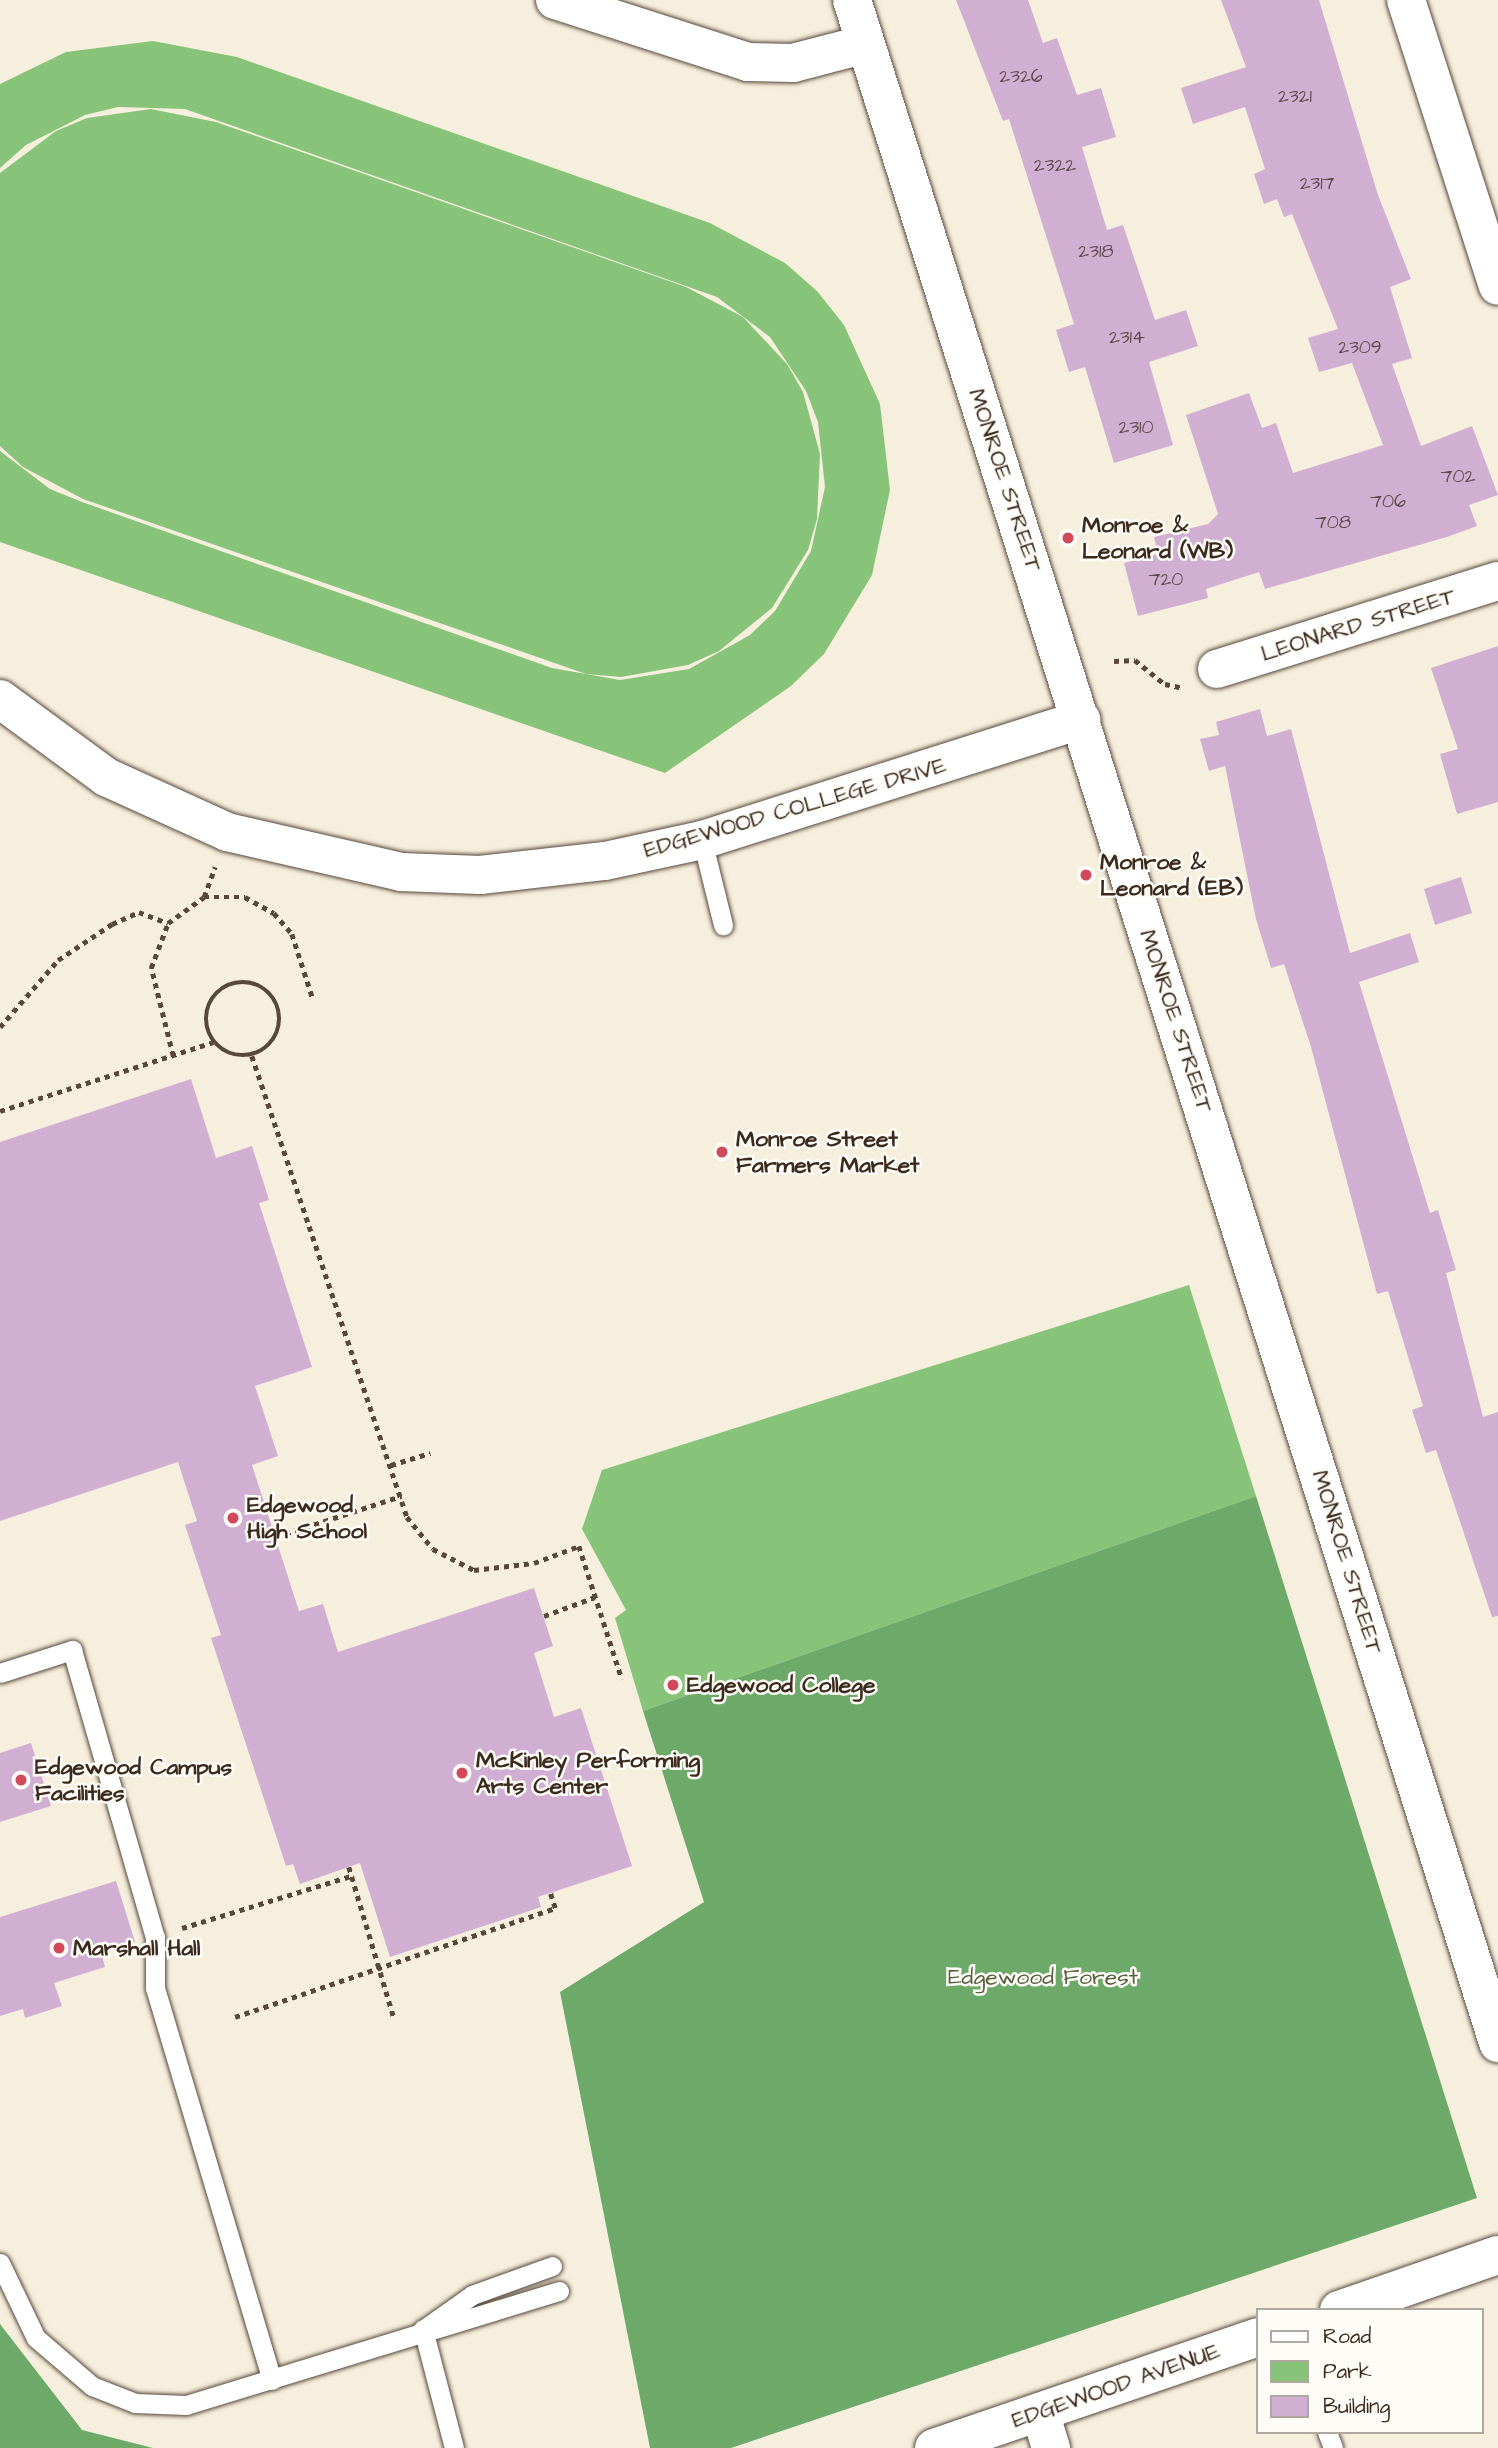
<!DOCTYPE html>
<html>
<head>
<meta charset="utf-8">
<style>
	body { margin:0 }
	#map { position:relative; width:1498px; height:2448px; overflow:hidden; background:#f7efdd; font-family:"Architects Daughter",sans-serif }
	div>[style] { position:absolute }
	.green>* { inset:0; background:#87c47a }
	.forest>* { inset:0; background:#6daa6a }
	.building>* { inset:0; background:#d1afd3 }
	.path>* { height:4.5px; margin-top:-2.25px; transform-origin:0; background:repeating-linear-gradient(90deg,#57483b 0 5px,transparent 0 10px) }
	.path>.ring { margin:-2.25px; padding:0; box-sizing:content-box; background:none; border:4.5px solid #57483b; border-radius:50% }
	.roads { filter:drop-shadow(0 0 2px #57483b) drop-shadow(0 0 2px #57483b) }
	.lane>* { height:19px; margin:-9.5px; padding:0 9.5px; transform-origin:9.5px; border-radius:9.5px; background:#fff }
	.street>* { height:38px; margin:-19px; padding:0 19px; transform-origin:19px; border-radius:19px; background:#fff }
	.secondary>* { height:38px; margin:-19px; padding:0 19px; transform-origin:19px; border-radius:19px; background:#fff }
	.dots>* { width:19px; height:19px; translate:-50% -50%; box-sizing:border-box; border:4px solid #fdfcf7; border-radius:50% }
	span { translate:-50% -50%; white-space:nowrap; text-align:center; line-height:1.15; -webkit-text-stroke:5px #fdfcf7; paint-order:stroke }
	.number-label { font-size:19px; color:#604b4b }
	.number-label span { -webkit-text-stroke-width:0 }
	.street-label { font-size:23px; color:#3b2a1e }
	.poi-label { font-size:23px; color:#3b2a1e; font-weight:700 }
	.left { translate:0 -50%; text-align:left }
	.park-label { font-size:23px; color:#56603e }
	.legend { position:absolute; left:1256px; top:2308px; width:228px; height:126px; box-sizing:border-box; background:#fdfcf7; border:2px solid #afa8a0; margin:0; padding:9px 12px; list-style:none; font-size:21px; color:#3b2a1e }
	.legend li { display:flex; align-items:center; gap:14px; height:35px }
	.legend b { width:35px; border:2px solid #afa8a0 }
</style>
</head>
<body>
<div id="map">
	<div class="green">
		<i style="clip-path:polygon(153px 41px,237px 57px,710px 223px,785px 263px,817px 291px,844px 325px,880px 404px,890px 490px,872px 575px,824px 654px,791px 686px,665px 773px,0 542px,0 451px,50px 489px,82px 502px,552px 668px,620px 680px,689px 669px,750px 635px,775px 611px,811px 551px,825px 487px,818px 422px,806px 391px,770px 337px,717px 297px,185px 109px,118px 107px,85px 115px,26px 145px,0 168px,0 84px,66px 52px)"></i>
		<i style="clip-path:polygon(151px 109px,216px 122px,686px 287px,743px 317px,787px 364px,803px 392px,820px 454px,817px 519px,808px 550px,772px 608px,719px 651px,688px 665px,621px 677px,586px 674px,83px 499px,23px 467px,0 446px,0 173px,56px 131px,87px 118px)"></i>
		<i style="clip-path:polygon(1189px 1285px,1256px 1496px,643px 1711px,615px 1618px,626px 1610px,582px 1529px,602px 1470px)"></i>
	</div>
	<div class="forest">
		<i style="clip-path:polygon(1256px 1496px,1477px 2198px,731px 2448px,650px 2448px,560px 1992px,704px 1902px,643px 1711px)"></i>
		<i style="clip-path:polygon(0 2324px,82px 2430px,153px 2448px,0 2448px)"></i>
	</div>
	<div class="building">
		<i style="clip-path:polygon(956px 0,1028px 0,1043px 43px,1057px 38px,1077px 95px,1101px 88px,1116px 137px,1082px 147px,1107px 230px,1123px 225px,1155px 320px,1186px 310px,1198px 346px,1149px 362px,1173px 445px,1114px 463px,1085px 367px,1069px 372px,1056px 330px,1074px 324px,1009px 119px,1003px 121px)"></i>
		<i style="clip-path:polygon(1221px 0,1319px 0,1378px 195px,1411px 279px,1390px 287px,1412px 358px,1392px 364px,1421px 446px,1472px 426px,1498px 495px,1469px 505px,1477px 526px,1447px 537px,1265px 589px,1259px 572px,1206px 589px,1208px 598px,1138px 616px,1124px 563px,1158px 554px,1154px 537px,1208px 524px,1218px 514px,1186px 415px,1249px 393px,1262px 428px,1276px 423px,1293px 473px,1383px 445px,1352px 363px,1319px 372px,1308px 338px,1338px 329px,1292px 214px,1284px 217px,1277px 199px,1264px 204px,1254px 174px,1265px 169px,1245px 107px,1193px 124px,1181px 88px,1246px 67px)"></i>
		<i style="clip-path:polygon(1498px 646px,1498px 802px,1457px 814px,1440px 754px,1458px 749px,1431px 668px)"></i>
		<i style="clip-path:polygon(1260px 709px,1267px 736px,1291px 729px,1350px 953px,1410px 933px,1419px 962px,1359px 982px,1430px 1213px,1438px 1210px,1456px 1270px,1446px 1273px,1483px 1417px,1498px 1412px,1498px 1616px,1492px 1617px,1436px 1450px,1426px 1453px,1412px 1410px,1423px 1406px,1388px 1291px,1377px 1294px,1311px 1047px,1284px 964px,1271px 968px,1256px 919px,1225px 766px,1209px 771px,1200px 739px,1219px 735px,1216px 722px)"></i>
		<i style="clip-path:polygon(1461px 877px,1472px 913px,1435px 925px,1424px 889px)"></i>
		<i style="clip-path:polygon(191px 1079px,216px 1158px,252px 1146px,269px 1200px,259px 1203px,312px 1367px,255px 1386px,278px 1456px,252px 1465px,299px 1611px,323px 1604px,338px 1652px,534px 1588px,553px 1646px,534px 1653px,554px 1717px,581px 1708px,632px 1866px,538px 1897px,541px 1907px,390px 1957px,360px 1863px,300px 1884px,293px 1864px,286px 1866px,211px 1638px,221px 1635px,185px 1525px,197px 1521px,178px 1462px,0 1521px,0 1142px)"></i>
		<i style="clip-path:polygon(31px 1743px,51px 1806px,0 1822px,0 1753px)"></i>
		<i style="clip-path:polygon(116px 1881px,135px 1942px,101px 1953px,105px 1967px,54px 1983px,62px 2006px,25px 2018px,23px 2009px,0 2016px,0 1917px)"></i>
	</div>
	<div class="path">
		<i style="left:1114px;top:661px;width:21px;rotate:-3deg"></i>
		<i style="left:1135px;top:660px;width:38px;rotate:39deg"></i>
		<i style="left:1165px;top:684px;width:19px;rotate:12deg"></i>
		<i style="left:204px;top:897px;width:32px;rotate:-70deg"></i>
		<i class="ring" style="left:206px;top:982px;width:69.5px;height:69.5px"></i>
		<i style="left:0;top:1027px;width:89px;rotate:-49.1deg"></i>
		<i style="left:58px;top:960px;width:65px;rotate:-33.7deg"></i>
		<i style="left:112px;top:924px;width:30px;rotate:-24deg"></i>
		<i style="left:139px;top:912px;width:31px;rotate:21deg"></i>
		<i style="left:173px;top:1056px;width:91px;rotate:-104deg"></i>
		<i style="left:151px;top:968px;width:48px;rotate:-69.3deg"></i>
		<i style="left:168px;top:923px;width:44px;rotate:-35.8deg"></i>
		<i style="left:204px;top:897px;width:41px"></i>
		<i style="left:245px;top:897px;width:33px;rotate:29deg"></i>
		<i style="left:274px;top:913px;width:28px;rotate:49deg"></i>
		<i style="left:292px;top:934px;width:68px;rotate:72.1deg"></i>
		<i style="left:252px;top:1056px;width:486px;rotate:71.4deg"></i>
		<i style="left:407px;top:1517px;width:41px;rotate:50.9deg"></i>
		<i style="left:433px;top:1549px;width:46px;rotate:27.1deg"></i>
		<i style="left:474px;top:1570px;width:60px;rotate:-6.7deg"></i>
		<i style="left:534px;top:1563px;width:48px;rotate:-20.7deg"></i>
		<i style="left:579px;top:1546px;width:140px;rotate:72.1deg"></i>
		<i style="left:0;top:1111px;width:224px;rotate:-17.9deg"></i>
		<i style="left:391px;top:1465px;width:41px;rotate:-17.1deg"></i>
		<i style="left:276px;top:1537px;width:132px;rotate:-18.2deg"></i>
		<i style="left:544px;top:1616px;width:54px;rotate:-20.4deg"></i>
		<i style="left:349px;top:1867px;width:158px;rotate:73.4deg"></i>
		<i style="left:182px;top:1928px;width:177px;rotate:-17.1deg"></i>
		<i style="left:235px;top:2017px;width:338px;rotate:-18.8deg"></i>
		<i style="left:555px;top:1908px;width:16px;rotate:-108deg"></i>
	</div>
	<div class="roads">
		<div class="lane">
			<i style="left:702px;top:840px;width:88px;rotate:76.1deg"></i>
			<i style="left:0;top:1673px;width:76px;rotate:-17.7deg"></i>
			<i style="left:72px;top:1650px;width:299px;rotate:73.9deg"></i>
			<i style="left:155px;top:1937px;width:51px;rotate:90deg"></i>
			<i style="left:155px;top:1988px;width:409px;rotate:73.4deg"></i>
			<i style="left:0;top:2263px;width:83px;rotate:64.4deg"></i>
			<i style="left:36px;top:2338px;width:74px;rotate:40.6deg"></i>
			<i style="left:92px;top:2386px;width:46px;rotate:21.6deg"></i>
			<i style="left:135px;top:2403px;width:51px;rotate:2.2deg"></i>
			<i style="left:186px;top:2405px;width:390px;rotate:-17deg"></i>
			<i style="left:427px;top:2327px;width:55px;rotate:-35.4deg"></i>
			<i style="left:472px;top:2295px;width:85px;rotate:-19.9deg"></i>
			<i style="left:423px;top:2329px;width:123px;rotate:75.4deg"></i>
			<i style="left:1327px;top:2432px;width:17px;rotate:69deg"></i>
		</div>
		<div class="street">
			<i style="left:555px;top:0;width:203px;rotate:17.8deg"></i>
			<i style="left:748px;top:62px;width:45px;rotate:1.3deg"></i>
			<i style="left:793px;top:63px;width:75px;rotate:-14.6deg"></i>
			<i style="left:1406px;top:0;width:300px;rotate:72.2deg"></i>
			<i style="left:1217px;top:669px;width:294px;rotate:-17.4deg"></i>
			<i style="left:0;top:699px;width:132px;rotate:36.3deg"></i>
			<i style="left:106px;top:777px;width:133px;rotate:24.4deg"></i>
			<i style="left:227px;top:832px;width:179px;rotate:12.9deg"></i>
			<i style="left:401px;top:872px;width:79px;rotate:2.2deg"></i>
			<i style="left:480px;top:875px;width:126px;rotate:-6.4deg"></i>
			<i style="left:605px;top:861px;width:99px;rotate:-12.2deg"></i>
			<i style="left:702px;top:840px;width:398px;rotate:-17.6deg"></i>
			<i style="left:1339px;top:2310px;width:168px;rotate:-19.1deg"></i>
			<i style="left:1040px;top:2412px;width:38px;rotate:73deg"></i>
			<i style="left:934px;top:2448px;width:342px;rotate:-18.9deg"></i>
		</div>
		<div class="secondary">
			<i style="left:852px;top:0;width:2143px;rotate:72.45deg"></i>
		</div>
	</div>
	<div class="dots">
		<i style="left:1068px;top:538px;background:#d1495b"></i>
		<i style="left:1086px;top:875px;background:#d1495b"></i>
		<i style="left:722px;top:1152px;background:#d1495b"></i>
		<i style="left:233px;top:1518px;background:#d1495b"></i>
		<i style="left:673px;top:1685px;background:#d1495b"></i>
		<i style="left:462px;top:1773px;background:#d1495b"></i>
		<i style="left:21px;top:1780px;background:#d1495b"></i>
		<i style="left:59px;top:1948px;background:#d1495b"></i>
	</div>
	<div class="number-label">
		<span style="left:1021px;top:77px">2326</span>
		<span style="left:1295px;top:97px">2321</span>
		<span style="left:1055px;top:166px">2322</span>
		<span style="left:1317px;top:184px">2317</span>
		<span style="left:1096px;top:252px">2318</span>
		<span style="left:1127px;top:338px">2314</span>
		<span style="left:1360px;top:348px">2309</span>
		<span style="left:1136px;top:428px">2310</span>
		<span style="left:1458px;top:477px">702</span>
		<span style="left:1388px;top:502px">706</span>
		<span style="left:1333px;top:523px">708</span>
		<span style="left:1166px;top:580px">720</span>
	</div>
	<div class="street-label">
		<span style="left:1005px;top:480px;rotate:72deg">MONROE STREET</span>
		<span style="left:1358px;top:625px;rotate:-17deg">LEONARD STREET</span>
		<span style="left:795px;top:808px;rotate:-16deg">EDGEWOOD COLLEGE DRIVE</span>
		<span style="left:1176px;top:1021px;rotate:72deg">MONROE STREET</span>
		<span style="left:1347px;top:1562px;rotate:73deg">MONROE STREET</span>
		<span style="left:1116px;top:2386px;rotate:-19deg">EDGEWOOD AVENUE</span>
	</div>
	<div class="poi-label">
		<span class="left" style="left:1082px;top:538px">Monroe &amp;<br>Leonard (WB)</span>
		<span class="left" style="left:1100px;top:875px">Monroe &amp;<br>Leonard (EB)</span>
		<span class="left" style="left:736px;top:1152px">Monroe Street<br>Farmers Market</span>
		<span class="left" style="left:247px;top:1518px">Edgewood<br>High School</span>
		<span class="left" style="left:687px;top:1685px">Edgewood College</span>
		<span class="left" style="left:476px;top:1773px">McKinley Performing<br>Arts Center</span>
		<span class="left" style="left:35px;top:1780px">Edgewood Campus<br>Facilities</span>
		<span class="left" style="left:73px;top:1948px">Marshall Hall</span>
	</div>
	<div class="park-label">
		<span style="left:1043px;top:1977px">Edgewood Forest</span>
	</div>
	<ul class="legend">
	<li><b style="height:9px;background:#fff"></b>Road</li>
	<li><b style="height:19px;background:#87c47a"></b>Park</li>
	<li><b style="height:19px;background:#d1afd3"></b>Building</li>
	</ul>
</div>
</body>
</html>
